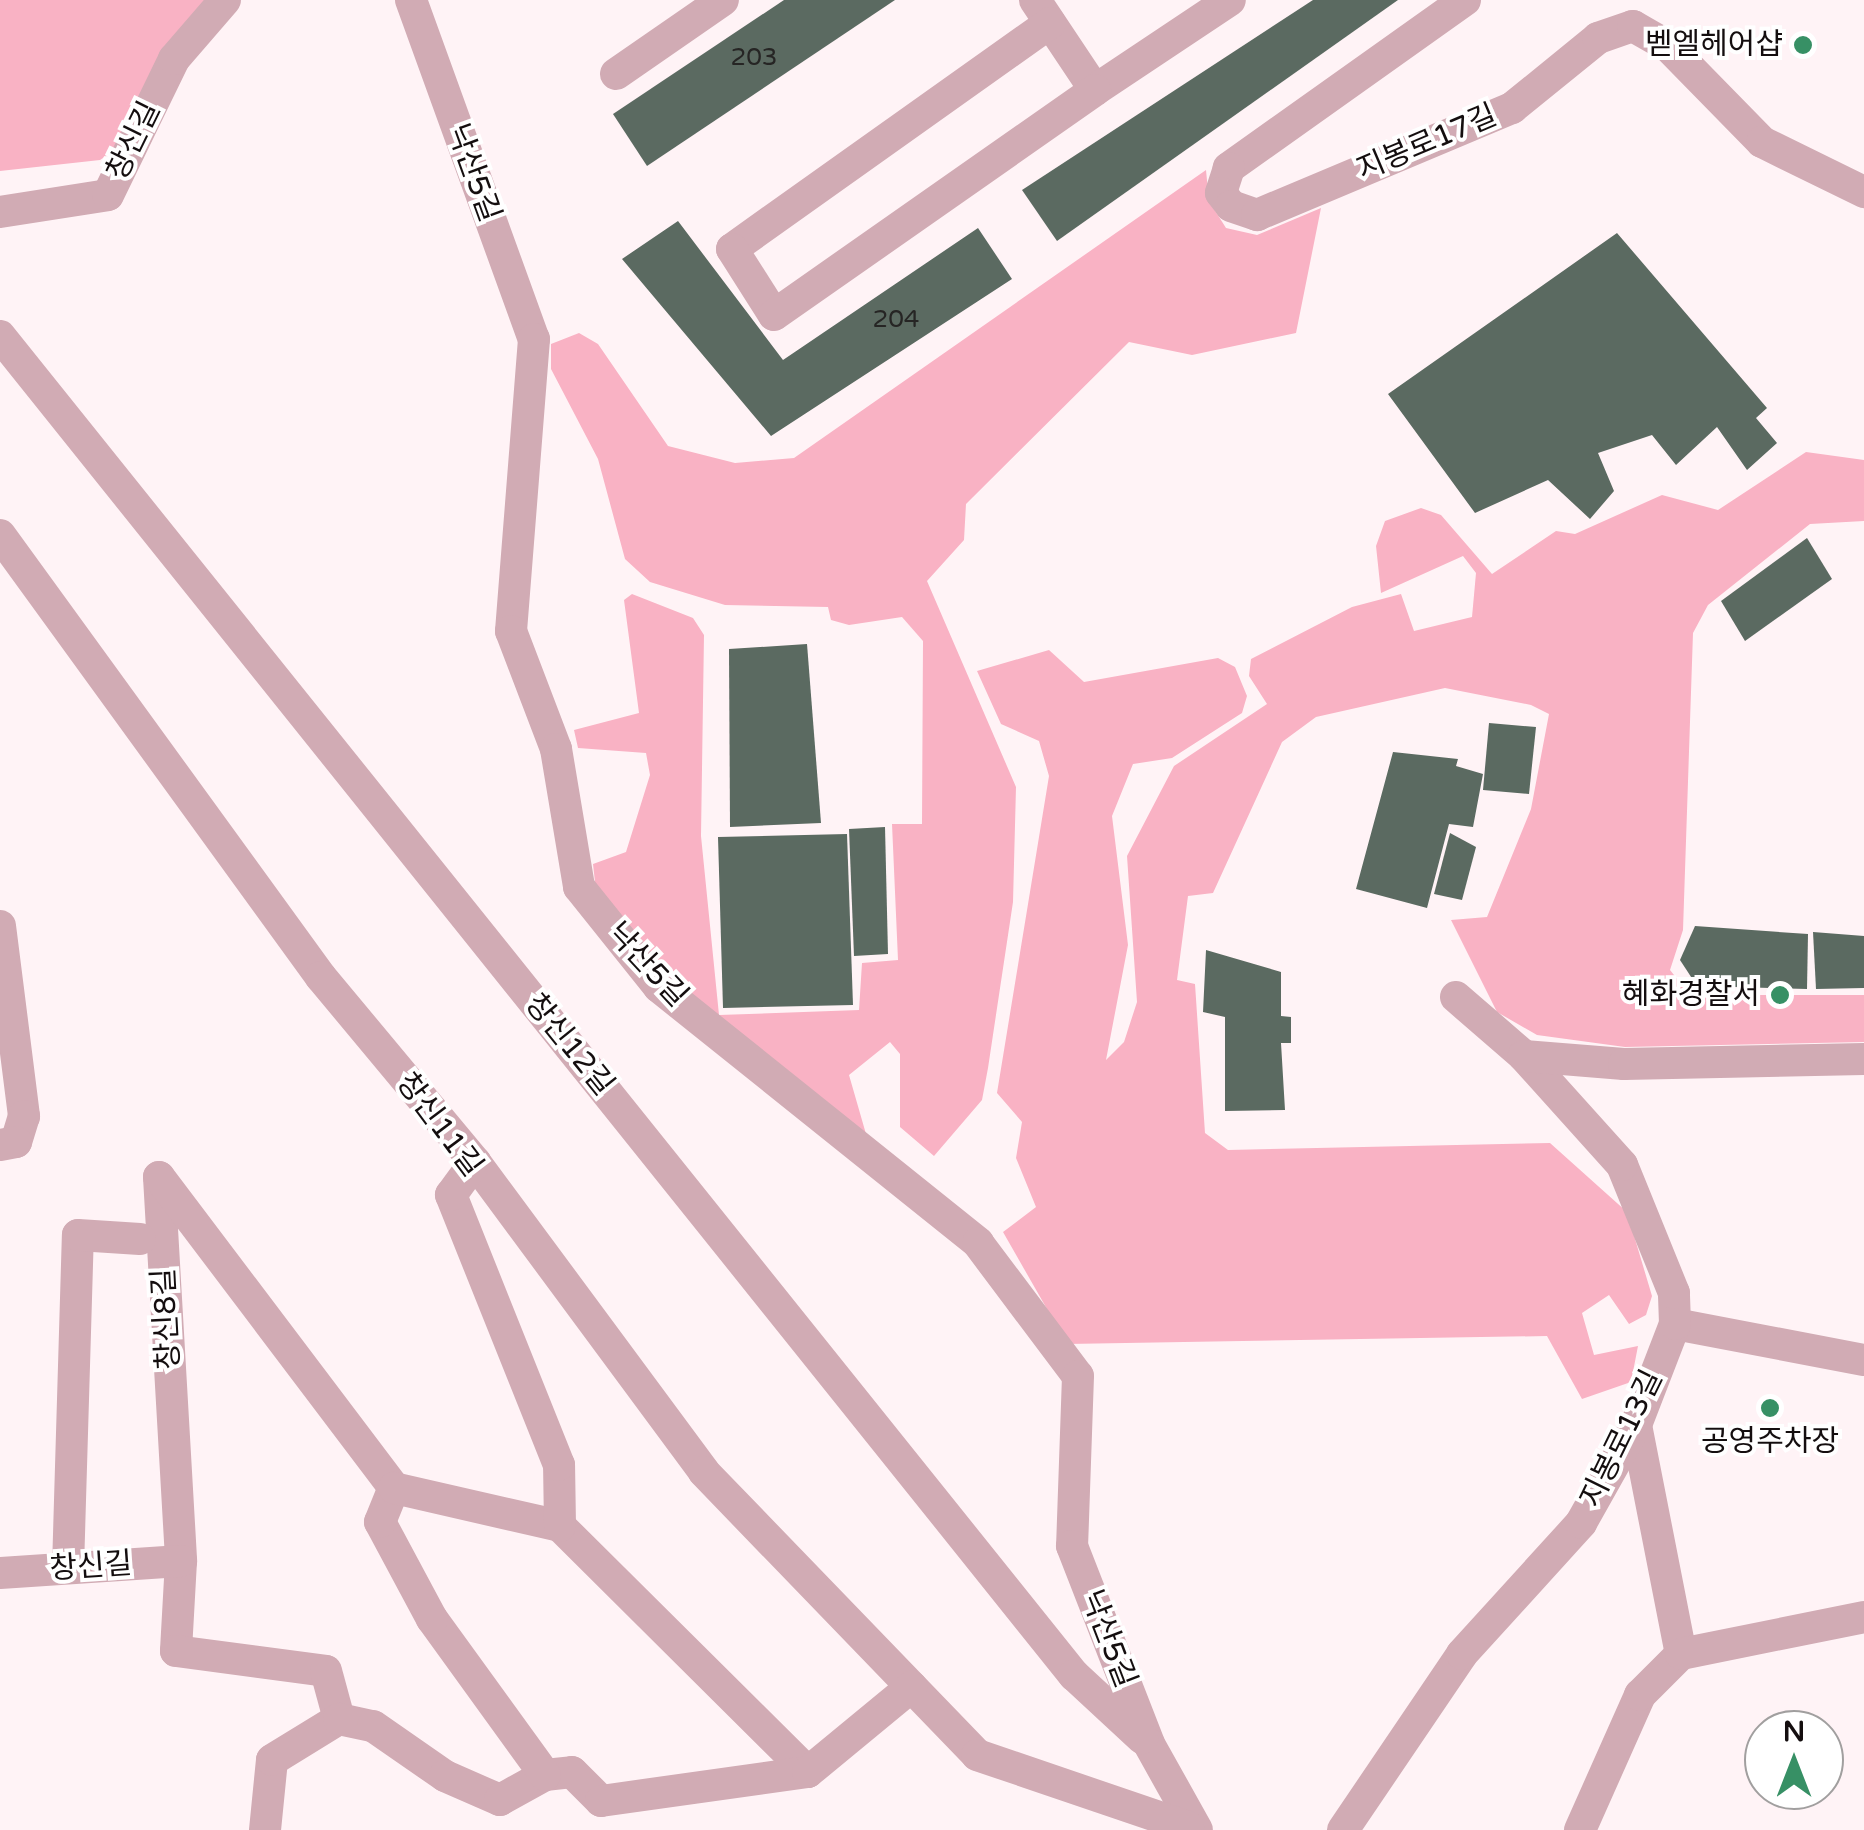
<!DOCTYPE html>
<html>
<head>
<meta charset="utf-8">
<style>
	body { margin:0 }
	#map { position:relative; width:1864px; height:1830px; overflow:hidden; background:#fff3f6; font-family:"Varela Round","Noto Sans KR",sans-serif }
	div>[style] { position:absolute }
	.green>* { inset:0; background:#f9b2c4 }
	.building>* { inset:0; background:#5b6a61 }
	.minor>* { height:32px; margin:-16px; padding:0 16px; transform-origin:16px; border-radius:16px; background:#d1abb4 }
	.dots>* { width:28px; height:28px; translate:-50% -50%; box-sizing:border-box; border:5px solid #fff; border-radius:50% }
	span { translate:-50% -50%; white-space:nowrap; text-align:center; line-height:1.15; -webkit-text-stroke:8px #fff; paint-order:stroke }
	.number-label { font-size:25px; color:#262524 }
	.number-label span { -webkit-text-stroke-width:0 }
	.poi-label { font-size:30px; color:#140e0f }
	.right { translate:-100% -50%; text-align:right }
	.street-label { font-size:30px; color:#140e0f }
	.north { position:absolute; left:1744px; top:1710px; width:100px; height:100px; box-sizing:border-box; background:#fff; border:2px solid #a19f9f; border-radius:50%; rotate:0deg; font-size:28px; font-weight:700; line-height:40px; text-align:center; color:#140e0f }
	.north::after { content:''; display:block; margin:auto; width:35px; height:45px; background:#379065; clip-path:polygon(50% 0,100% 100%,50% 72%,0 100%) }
</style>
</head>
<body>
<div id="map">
	<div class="green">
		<i style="clip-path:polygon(0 0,207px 0,122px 145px,100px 160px,0 171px)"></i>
		<i style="clip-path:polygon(1206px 170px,1209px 201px,1226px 228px,1257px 235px,1321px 208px,1296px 333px,1192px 355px,1129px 342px,966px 504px,964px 540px,927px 581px,1016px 787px,1013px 902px,988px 1068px,982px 1100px,934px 1156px,900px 1127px,900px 1054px,890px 1042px,849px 1075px,866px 1134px,848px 1156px,719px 1050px,596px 891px,593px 864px,626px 852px,650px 775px,646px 753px,578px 748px,574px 730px,639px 713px,624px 600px,632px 594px,693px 618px,704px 635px,701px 836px,719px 1015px,859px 1010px,862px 963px,898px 960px,892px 824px,922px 824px,923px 641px,902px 617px,849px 625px,831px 620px,828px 607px,725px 605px,650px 582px,625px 559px,598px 459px,551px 369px,551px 344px,579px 333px,598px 344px,668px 446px,735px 463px,794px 458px)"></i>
		<i style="clip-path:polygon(1806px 452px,1864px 460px,1864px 521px,1810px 524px,1708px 605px,1693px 633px,1683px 930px,1670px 970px,1690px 995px,1864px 995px,1864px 1042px,1625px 1047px,1537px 1035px,1497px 1012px,1451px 920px,1487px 917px,1531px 809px,1549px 714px,1531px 705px,1445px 688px,1316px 717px,1282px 742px,1213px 893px,1188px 896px,1177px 980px,1195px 984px,1205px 1133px,1228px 1150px,1550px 1143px,1627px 1212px,1652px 1296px,1646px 1315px,1629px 1324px,1609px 1295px,1582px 1313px,1594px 1355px,1638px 1346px,1631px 1382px,1582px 1399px,1547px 1336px,1067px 1344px,1003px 1232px,1036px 1207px,1016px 1158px,1022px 1122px,997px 1093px,1049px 776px,1039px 741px,1001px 724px,977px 671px,1049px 650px,1084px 682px,1218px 658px,1235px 667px,1247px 696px,1242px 713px,1172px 758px,1133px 764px,1112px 816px,1128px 945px,1106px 1060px,1124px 1042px,1137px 1002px,1127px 856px,1174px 766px,1267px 704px,1249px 676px,1251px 659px,1352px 607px,1401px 594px,1414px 631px,1472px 617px,1476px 573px,1463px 556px,1381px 593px,1376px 546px,1385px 521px,1421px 508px,1441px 515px,1492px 574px,1556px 531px,1575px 534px,1662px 495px,1718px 510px)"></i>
	</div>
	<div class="building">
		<i style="clip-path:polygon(784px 0,895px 0,647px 166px,613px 114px)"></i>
		<i style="clip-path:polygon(1313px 0,1398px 0,1057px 241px,1022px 190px)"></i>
		<i style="clip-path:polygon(678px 221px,783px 360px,978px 228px,1012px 279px,771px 436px,622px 259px)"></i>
		<i style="clip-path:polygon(1617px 233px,1767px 408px,1756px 418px,1777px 443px,1747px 470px,1717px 427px,1676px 465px,1652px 435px,1598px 453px,1614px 491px,1590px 519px,1548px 480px,1475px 513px,1388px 394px)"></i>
		<i style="clip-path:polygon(1807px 538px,1832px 579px,1745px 641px,1721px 601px)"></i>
		<i style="clip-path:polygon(807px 644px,821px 823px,730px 827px,729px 649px)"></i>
		<i style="clip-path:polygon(1489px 723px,1536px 727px,1529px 794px,1483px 790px)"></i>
		<i style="clip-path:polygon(1393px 752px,1458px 759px,1456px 766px,1483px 774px,1473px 827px,1449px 824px,1427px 908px,1356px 889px)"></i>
		<i style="clip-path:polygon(885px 827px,888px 954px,854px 956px,849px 829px)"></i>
		<i style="clip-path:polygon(1450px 833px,1476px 847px,1462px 900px,1434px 894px)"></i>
		<i style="clip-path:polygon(847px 834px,853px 1005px,723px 1008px,718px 837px)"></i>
		<i style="clip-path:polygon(1695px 926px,1808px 934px,1807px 989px,1697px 986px,1680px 960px)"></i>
		<i style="clip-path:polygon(1813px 932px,1864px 936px,1864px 988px,1816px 989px)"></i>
		<i style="clip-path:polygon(1206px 950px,1281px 972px,1281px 1016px,1291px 1017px,1291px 1043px,1281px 1043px,1285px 1110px,1225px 1111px,1225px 1017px,1203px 1012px)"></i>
	</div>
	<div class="minor">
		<i style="left:411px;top:0;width:361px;rotate:70.1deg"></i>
		<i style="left:534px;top:339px;width:293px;rotate:94.5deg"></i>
		<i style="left:511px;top:631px;width:126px;rotate:69.1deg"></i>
		<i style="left:556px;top:749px;width:140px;rotate:80.5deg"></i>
		<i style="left:579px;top:887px;width:128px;rotate:51.3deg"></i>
		<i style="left:659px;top:987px;width:409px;rotate:38.7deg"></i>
		<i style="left:978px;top:1243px;width:166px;rotate:53.1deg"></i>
		<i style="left:1078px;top:1376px;width:170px;rotate:92deg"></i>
		<i style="left:1072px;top:1546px;width:212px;rotate:68.7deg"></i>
		<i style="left:1149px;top:1744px;width:98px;rotate:60.8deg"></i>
		<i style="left:1035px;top:0;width:108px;rotate:56.3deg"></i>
		<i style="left:1095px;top:90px;width:162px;rotate:-33.7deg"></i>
		<i style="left:1465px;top:0;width:290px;rotate:144.6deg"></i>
		<i style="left:1229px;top:168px;width:26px;rotate:108deg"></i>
		<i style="left:1221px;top:193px;width:16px;rotate:52deg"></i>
		<i style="left:1231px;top:206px;width:28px;rotate:19deg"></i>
		<i style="left:1257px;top:215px;width:277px;rotate:-22.8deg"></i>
		<i style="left:1512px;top:108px;width:111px;rotate:-39.1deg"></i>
		<i style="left:1598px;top:38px;width:37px;rotate:-19deg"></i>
		<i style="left:1633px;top:26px;width:40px;rotate:29.7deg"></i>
		<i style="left:1668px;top:46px;width:134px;rotate:45.6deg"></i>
		<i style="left:1762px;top:142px;width:114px;rotate:26.1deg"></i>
		<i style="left:1050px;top:23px;width:390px;rotate:144.6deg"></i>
		<i style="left:732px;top:249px;width:78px;rotate:57.5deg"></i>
		<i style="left:774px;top:315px;width:392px;rotate:-35deg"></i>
		<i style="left:616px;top:74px;width:130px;rotate:-34.7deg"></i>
		<i style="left:0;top:212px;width:109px;rotate:-8.9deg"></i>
		<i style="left:108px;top:195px;width:151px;rotate:-64.1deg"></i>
		<i style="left:174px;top:59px;width:78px;rotate:-49.2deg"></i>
		<i style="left:0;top:336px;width:1717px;rotate:51.27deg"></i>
		<i style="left:1074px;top:1675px;width:93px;rotate:42.8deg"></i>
		<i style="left:0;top:535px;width:546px;rotate:54.01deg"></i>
		<i style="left:321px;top:977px;width:241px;rotate:50.2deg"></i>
		<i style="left:475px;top:1162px;width:385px;rotate:53.5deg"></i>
		<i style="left:704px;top:1472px;width:393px;rotate:46deg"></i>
		<i style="left:977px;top:1755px;width:223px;rotate:18.8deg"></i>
		<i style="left:0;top:926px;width:192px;rotate:82.8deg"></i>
		<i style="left:24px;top:1116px;width:27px;rotate:107deg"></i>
		<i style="left:16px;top:1142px;width:16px;rotate:169deg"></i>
		<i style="left:1456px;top:997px;width:90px;rotate:40.9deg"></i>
		<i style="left:159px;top:1177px;width:385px;rotate:86.7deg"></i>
		<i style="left:181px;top:1561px;width:90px;rotate:93.2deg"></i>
		<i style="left:176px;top:1651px;width:151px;rotate:7.6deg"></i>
		<i style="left:326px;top:1671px;width:50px;rotate:74.8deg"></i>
		<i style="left:159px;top:1177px;width:390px;rotate:52.9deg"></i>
		<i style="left:1675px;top:1324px;width:192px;rotate:10.8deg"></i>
		<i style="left:1636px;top:1425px;width:233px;rotate:78.9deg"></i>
		<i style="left:560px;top:1526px;width:349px;rotate:44.8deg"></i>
		<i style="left:68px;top:1568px;width:333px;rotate:-88.3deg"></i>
		<i style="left:78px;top:1235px;width:62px;rotate:3.7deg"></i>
		<i style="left:0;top:1573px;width:181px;rotate:-3.8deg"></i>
		<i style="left:545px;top:1775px;width:27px;rotate:-6deg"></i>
		<i style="left:572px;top:1772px;width:41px;rotate:45deg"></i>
		<i style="left:601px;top:1801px;width:209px;rotate:-8deg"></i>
		<i style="left:808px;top:1772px;width:134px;rotate:-39.5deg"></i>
		<i style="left:265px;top:1830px;width:70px;rotate:-84.3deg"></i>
		<i style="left:272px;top:1760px;width:79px;rotate:-31.5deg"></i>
		<i style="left:339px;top:1719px;width:35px;rotate:12deg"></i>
		<i style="left:373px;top:1726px;width:88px;rotate:34.8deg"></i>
		<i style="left:445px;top:1776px;width:60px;rotate:23.6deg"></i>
		<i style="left:500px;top:1800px;width:51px;rotate:-29.1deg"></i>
		<i style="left:545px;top:1775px;width:193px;rotate:-125.9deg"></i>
		<i style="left:432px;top:1619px;width:110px;rotate:-118.2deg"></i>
		<i style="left:380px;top:1522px;width:37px;rotate:-68deg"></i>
		<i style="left:394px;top:1488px;width:170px;rotate:12.9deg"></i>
		<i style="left:560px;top:1526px;width:61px;rotate:-90.9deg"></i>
		<i style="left:559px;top:1465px;width:291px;rotate:-111.8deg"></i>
		<i style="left:451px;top:1195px;width:41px;rotate:-54deg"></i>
		<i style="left:1343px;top:1830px;width:212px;rotate:-55.9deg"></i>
		<i style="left:1462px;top:1654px;width:177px;rotate:-47.7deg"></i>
		<i style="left:1581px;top:1523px;width:112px;rotate:-60.7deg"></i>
		<i style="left:1636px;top:1425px;width:108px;rotate:-68.9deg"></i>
		<i style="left:1675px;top:1324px;width:31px;rotate:-92deg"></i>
		<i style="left:1674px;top:1293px;width:138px;rotate:-112.1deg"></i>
		<i style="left:1622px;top:1165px;width:147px;rotate:-132deg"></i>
		<i style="left:1524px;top:1056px;width:100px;rotate:4.6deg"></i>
		<i style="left:1624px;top:1064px;width:240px;rotate:-1.2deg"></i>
		<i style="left:1580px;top:1830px;width:148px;rotate:-66deg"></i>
		<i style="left:1640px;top:1695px;width:58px;rotate:-45deg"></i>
		<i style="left:1681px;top:1654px;width:187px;rotate:-11.4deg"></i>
	</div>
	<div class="dots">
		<i style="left:1803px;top:45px;background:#379065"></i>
		<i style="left:1780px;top:995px;background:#379065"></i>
		<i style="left:1770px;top:1408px;background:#379065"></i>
	</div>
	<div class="number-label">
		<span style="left:754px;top:57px">203</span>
		<span style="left:896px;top:319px">204</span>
	</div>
	<div class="poi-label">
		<span class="right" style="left:1783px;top:45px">벧엘헤어샵</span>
		<span class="right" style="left:1760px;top:995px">혜화경찰서</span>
		<span style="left:1770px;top:1442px">공영주차장</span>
	</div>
	<div class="street-label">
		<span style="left:134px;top:141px;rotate:-64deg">창신길</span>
		<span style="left:1427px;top:143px;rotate:-23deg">지봉로17길</span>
		<span style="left:473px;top:173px;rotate:70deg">낙산5길</span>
		<span style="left:647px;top:965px;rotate:47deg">낙산5길</span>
		<span style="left:569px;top:1045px;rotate:51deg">창신12길</span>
		<span style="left:439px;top:1125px;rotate:53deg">창신11길</span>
		<span style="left:167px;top:1319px;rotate:-93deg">창신8길</span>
		<span style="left:1622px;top:1439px;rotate:-64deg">지봉로13길</span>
		<span style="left:91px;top:1567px;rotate:-4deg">창신길</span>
		<span style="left:1108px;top:1639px;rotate:69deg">낙산5길</span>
	</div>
	<div class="north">N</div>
</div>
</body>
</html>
